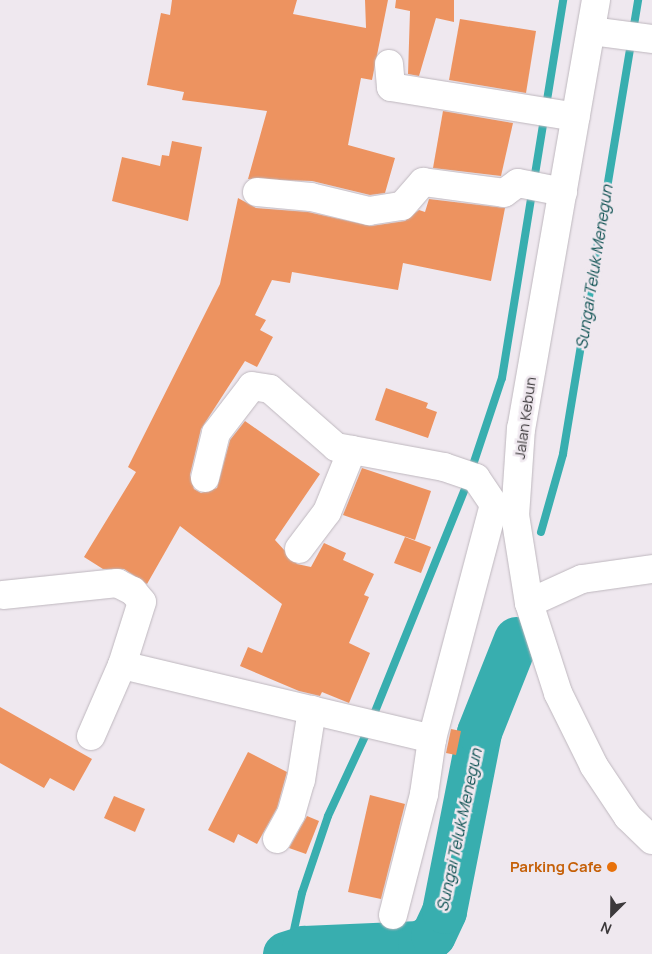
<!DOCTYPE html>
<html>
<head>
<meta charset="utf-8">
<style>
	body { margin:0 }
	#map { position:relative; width:652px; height:954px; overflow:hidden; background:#efe8ef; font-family:Manrope,sans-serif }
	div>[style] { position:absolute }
	.stream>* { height:8px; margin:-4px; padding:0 4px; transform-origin:4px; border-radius:4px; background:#38aeaf }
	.river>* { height:45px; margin:-22.5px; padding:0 22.5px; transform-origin:22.5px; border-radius:22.5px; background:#38aeaf }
	.building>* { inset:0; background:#ed9360 }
	.roads { filter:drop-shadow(0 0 1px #beb7be) drop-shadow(0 0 1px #beb7be) }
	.minor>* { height:28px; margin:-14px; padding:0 14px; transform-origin:14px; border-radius:14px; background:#fff }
	.secondary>* { height:28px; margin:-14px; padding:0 14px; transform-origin:14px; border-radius:14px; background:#fff }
	.dots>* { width:14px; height:14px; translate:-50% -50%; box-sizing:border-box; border:2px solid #efe8ef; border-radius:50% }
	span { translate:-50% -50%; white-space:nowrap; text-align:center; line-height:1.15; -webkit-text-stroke:5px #efe8ef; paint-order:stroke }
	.street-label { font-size:15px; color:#3c393b }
	.food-label { font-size:15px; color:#c56008; font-weight:700 }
	.right { translate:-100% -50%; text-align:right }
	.water-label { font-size:16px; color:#0e5152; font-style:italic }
	.north { position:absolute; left:587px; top:889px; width:50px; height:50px; -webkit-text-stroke:4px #efe8ef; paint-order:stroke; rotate:203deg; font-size:14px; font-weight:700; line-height:20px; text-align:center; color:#3c393b }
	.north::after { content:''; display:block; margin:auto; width:18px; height:22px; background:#3c393b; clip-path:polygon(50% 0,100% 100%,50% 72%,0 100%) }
</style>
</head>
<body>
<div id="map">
	<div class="stream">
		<i style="left:541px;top:532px;width:81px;rotate:-74.2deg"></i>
		<i style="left:563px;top:454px;width:460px;rotate:-80.6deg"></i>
		<i style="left:372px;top:719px;width:248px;rotate:-68deg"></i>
		<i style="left:465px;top:489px;width:117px;rotate:-71.6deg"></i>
		<i style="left:502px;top:378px;width:383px;rotate:-80.8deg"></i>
		<i style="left:289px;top:953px;width:61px;rotate:-77.8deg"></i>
		<i style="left:302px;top:893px;width:81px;rotate:-71.3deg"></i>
		<i style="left:328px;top:816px;width:95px;rotate:-65.1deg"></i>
	</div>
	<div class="river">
		<i style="left:285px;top:954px;width:20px;rotate:-18deg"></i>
		<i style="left:304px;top:948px;width:116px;rotate:-2.5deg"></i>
		<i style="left:420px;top:943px;width:15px;rotate:-32deg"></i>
		<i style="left:433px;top:935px;width:26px;rotate:-65deg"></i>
		<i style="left:444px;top:911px;width:182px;rotate:-78.9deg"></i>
		<i style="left:479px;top:732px;width:100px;rotate:-68.3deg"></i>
	</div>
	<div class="building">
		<i style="clip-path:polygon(172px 0,297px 0,293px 14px,366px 28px,365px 0,388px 0,372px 80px,361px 78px,348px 145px,395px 158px,385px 193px,370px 195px,312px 181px,248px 179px,267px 111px,182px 100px,184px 92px,147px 85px,161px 13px,170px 15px)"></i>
		<i style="clip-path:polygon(396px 0,454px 0,454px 22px,436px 18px,419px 76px,408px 74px,410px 11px,395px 8px)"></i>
		<i style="clip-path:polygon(460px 19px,536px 31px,526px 93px,449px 80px)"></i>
		<i style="clip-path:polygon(443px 111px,513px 123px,501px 176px,433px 168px)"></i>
		<i style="clip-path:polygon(172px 141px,202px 147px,188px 221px,112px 201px,122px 157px,160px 166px,162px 155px,169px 156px)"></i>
		<i style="clip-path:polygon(238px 198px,256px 208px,308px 212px,371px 226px,405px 221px,419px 210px,425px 212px,429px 199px,505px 208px,491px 281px,403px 263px,398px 290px,292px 272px,290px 283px,272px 280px,255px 315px,266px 320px,260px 330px,273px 337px,257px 367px,245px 361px,201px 429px,190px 475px,194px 489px,201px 493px,217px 488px,230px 440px,245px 421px,320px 474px,275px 540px,297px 564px,311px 567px,324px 543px,346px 553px,343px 560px,374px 574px,364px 595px,369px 597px,349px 643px,370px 653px,349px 703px,322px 692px,320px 696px,299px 691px,240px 666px,248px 647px,262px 653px,282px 604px,180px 526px,147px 584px,124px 569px,103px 569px,84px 557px,136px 472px,128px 467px,220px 284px)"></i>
		<i style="clip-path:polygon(386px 388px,428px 403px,426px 408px,437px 412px,428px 438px,375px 420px)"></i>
		<i style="clip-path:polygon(362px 468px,431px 491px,415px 540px,343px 515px)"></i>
		<i style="clip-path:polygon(405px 537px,431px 547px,421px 573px,394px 563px)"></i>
		<i style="clip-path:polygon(0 707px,92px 759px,74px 791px,50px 778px,44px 788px,0 763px)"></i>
		<i style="clip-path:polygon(451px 729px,461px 731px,456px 755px,446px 753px)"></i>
		<i style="clip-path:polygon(248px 752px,287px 772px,277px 808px,257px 844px,238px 834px,234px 843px,208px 830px)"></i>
		<i style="clip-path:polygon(370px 795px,405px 804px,381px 899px,348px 892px)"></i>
		<i style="clip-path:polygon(114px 796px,145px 809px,135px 832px,104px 818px)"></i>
		<i style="clip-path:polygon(307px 816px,319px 821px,306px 854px,289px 848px)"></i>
	</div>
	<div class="roads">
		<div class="minor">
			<i style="left:591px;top:31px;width:62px;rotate:7.5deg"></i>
			<i style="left:389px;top:64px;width:23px;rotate:85deg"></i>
			<i style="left:391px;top:87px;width:187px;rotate:9.2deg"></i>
			<i style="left:257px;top:192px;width:54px;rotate:5.3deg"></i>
			<i style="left:311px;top:197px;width:60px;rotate:13.6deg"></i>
			<i style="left:369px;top:211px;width:33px;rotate:-9deg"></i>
			<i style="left:402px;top:206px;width:32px;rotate:-49deg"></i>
			<i style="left:423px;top:182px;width:82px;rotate:7.7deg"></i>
			<i style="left:504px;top:193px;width:17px;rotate:-36deg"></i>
			<i style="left:518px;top:183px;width:46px;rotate:11.3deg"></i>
			<i style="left:205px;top:478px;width:46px;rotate:-76.3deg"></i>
			<i style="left:216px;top:433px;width:59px;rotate:-52.5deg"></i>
			<i style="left:252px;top:386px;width:18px;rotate:9deg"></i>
			<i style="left:270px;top:389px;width:88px;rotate:41.3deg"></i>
			<i style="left:336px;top:447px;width:110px;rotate:10.5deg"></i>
			<i style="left:444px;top:467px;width:34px;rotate:19deg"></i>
			<i style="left:476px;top:478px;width:32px;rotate:56deg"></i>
			<i style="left:494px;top:505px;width:17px;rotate:24deg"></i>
			<i style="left:299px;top:549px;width:46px;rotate:-52.9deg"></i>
			<i style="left:327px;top:512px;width:67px;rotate:-68deg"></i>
			<i style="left:3px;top:595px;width:115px;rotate:-6deg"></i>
			<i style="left:117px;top:583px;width:18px;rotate:27deg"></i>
			<i style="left:133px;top:591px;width:14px;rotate:51deg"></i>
			<i style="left:142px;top:602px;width:66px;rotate:107.6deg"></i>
			<i style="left:122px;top:665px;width:319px;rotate:13.4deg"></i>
			<i style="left:529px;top:603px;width:58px;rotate:-24.4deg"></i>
			<i style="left:582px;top:579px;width:71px;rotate:-8.1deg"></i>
			<i style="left:91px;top:736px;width:77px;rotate:-66.4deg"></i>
			<i style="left:277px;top:839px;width:29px;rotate:-61deg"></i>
			<i style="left:291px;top:814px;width:35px;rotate:-74deg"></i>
			<i style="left:301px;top:780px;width:71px;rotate:-81.1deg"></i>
			<i style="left:393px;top:915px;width:125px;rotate:-75.6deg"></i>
			<i style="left:424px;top:794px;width:56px;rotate:-81.7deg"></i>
			<i style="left:432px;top:739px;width:242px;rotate:-75.2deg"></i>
		</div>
		<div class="secondary">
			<i style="left:596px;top:0;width:435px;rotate:99.9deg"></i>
			<i style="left:521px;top:428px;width:87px;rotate:93.9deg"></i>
			<i style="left:515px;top:515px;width:89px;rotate:81deg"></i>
			<i style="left:529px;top:603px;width:95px;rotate:72.1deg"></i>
			<i style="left:558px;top:693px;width:81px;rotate:63.7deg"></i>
			<i style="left:594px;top:766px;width:61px;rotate:56.3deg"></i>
			<i style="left:628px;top:817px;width:33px;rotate:44deg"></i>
		</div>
	</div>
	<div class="dots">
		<i style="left:612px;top:867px;background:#e8710a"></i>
	</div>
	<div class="street-label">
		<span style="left:525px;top:418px;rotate:-82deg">Jalan Kebun</span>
	</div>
	<div class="food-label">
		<span class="right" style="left:602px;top:867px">Parking Cafe</span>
	</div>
	<div class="water-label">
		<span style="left:594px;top:267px;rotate:-81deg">Sungai Teluk Menegun</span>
		<span style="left:459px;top:830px;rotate:-78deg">Sungai Teluk Menegun</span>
	</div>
	<div class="north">N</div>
</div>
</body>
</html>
